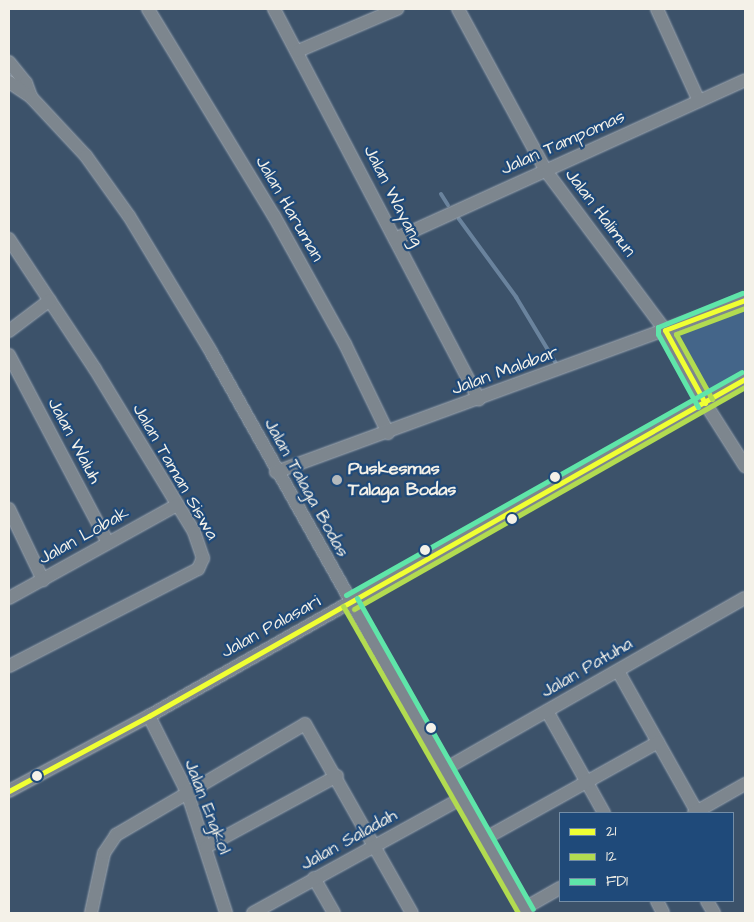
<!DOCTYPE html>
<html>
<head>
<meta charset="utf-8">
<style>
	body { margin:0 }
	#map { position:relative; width:754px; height:922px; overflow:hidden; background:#3c526a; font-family:"Architects Daughter",sans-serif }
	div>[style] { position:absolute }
	.green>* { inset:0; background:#446589 }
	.stream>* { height:4px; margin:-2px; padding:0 2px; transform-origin:2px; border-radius:2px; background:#6a839d }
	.roads { filter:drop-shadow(0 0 1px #9fa8b2) drop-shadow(0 0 1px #9fa8b2) }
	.minor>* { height:12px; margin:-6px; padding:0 6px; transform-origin:6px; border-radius:6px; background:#7d868e }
	.bus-1>* { height:5px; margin:-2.5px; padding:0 2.5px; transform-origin:2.5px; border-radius:2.5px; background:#f0ff33 }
	.bus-2>* { height:5px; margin:-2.5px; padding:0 2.5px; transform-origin:2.5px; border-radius:2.5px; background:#b2db50 }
	.bus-3>* { height:5px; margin:-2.5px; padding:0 2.5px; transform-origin:2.5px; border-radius:2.5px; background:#5fe5a9 }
	.dots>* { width:14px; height:14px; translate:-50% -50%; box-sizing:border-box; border:2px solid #1f4a7a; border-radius:50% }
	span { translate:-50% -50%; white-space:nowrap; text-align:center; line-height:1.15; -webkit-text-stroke:4.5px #1f4a7a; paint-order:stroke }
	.street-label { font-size:18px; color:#f4f1e8 }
	.poi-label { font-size:18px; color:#f4f1e8; font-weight:700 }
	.left { translate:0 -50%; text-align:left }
	.frame { position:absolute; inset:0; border:10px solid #f4f1e8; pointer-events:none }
	.legend { position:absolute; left:559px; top:812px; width:175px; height:90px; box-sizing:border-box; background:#1f4a7a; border:1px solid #748da6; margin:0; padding:6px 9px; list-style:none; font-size:15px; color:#f4f1e8 }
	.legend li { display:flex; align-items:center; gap:10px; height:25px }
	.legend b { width:25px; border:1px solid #748da6 }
</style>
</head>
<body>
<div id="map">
	<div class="green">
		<i style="clip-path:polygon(745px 300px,745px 373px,707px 395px,673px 331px)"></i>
	</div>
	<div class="stream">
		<i style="left:441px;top:194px;width:13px;rotate:58deg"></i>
		<i style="left:459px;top:219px;width:97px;rotate:53.8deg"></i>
		<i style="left:516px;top:297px;width:79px;rotate:58.9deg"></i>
	</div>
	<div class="roads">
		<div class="minor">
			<i style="left:148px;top:9px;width:242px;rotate:58.7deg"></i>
			<i style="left:274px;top:216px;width:146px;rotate:61deg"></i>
			<i style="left:345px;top:344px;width:99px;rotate:64.2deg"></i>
			<i style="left:274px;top:9px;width:441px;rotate:62.3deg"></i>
			<i style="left:458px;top:9px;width:184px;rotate:61.5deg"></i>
			<i style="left:546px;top:171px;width:199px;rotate:53.2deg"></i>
			<i style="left:665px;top:330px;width:83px;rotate:61.3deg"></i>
			<i style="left:705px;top:403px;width:75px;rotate:57.6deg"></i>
			<i style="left:657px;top:9px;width:101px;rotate:65.5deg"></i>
			<i style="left:298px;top:51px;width:108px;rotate:-23deg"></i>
			<i style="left:9px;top:62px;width:27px;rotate:51deg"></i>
			<i style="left:26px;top:83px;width:15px;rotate:70deg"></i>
			<i style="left:9px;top:82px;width:27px;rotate:34deg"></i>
			<i style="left:31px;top:97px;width:81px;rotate:47deg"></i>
			<i style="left:86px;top:156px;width:74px;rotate:54.4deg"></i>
			<i style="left:129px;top:216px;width:157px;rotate:58.8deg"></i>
			<i style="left:210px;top:350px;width:646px;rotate:60.7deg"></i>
			<i style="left:9px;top:239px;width:156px;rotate:56.5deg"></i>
			<i style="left:95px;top:369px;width:191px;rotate:58.7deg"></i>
			<i style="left:194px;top:532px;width:28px;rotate:71deg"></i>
			<i style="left:203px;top:558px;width:12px;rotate:114deg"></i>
			<i style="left:198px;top:569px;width:212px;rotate:152.8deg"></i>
			<i style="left:395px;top:239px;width:384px;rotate:-24.4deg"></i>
			<i style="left:9px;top:331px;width:51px;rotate:-37.1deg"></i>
			<i style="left:9px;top:355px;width:212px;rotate:62.2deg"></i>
			<i style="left:276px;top:472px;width:500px;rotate:-20.1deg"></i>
			<i style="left:9px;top:509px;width:79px;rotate:64.4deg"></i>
			<i style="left:9px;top:598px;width:192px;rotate:-29deg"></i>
			<i style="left:618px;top:671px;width:162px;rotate:60.7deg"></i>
			<i style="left:547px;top:711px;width:117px;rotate:60.8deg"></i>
			<i style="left:149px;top:716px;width:85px;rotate:63.4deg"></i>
			<i style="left:187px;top:792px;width:127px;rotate:72.1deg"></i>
			<i style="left:445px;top:769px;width:345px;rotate:-29.7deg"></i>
			<i style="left:9px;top:791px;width:159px;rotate:-28.2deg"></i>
			<i style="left:149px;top:716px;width:685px;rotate:-29.49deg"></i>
			<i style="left:694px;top:813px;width:59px;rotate:-29.6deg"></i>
			<i style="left:484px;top:839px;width:199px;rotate:-29.1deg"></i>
			<i style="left:206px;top:847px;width:149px;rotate:-28.5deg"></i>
			<i style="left:314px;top:878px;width:40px;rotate:60.3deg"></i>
			<i style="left:657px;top:901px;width:13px;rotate:63deg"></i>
			<i style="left:707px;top:901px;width:14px;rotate:60deg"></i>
			<i style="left:523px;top:909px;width:43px;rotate:-29.6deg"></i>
			<i style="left:91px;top:913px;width:61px;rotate:-77.8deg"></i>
			<i style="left:104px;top:853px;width:22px;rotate:-56deg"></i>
			<i style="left:116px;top:835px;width:219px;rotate:-30.4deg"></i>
			<i style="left:305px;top:724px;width:217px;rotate:60.5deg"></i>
			<i style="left:253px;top:913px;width:239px;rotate:-28.8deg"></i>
		</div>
	</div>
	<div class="bus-1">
		<i style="left:705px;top:403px;width:83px;rotate:-118.7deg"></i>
		<i style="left:665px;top:330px;width:85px;rotate:-20.6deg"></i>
		<i style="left:9px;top:791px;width:159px;rotate:-28.2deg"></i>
		<i style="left:149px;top:716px;width:685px;rotate:-29.49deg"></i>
	</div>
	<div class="bus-2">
		<i style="left:712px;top:399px;width:74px;rotate:-119deg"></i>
		<i style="left:676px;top:334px;width:74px;rotate:-20.6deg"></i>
		<i style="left:343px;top:606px;width:353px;rotate:60.3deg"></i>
		<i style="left:354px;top:609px;width:450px;rotate:-29.6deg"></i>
	</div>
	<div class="bus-3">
		<i style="left:698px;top:407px;width:83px;rotate:-118.7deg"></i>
		<i style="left:658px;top:334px;width:7px;rotate:-90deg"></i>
		<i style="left:658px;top:327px;width:91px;rotate:-22deg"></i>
		<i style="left:346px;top:595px;width:454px;rotate:-29.4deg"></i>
		<i style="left:357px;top:598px;width:357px;rotate:60.5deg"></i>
	</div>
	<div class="dots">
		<i style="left:555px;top:477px;background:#f4f1e8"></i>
		<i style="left:337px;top:480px;background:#b4b9bc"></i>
		<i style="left:512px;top:519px;background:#f4f1e8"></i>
		<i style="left:425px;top:550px;background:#f4f1e8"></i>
		<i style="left:431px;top:728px;background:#f4f1e8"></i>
		<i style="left:37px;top:776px;background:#f4f1e8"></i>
	</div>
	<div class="street-label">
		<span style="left:563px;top:143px;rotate:-24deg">Jalan Tampomas</span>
		<span style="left:393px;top:196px;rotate:63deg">Jalan Wayang</span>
		<span style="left:289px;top:209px;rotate:60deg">Jalan Haruman</span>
		<span style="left:600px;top:213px;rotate:53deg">Jalan Halimun</span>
		<span style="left:505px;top:371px;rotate:-20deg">Jalan Malabar</span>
		<span style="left:74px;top:441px;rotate:62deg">Jalan Waluh</span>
		<span style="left:175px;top:472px;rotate:60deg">Jalan Taman Siswa</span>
		<span style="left:306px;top:488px;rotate:61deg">Jalan Talaga Bodas</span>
		<span style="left:84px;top:536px;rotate:-29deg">Jalan Lobak</span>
		<span style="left:271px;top:627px;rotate:-29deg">Jalan Palasari</span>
		<span style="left:587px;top:668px;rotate:-30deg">Jalan Patuha</span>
		<span style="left:207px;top:807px;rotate:69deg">Jalan Engkol</span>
		<span style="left:349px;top:840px;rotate:-29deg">Jalan Saladah</span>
	</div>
	<div class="poi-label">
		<span class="left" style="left:348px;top:480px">Puskesmas<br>Talaga Bodas</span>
	</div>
	<div class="frame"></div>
	<ul class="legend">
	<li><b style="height:6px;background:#f0ff33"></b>21</li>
	<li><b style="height:6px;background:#b2db50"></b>12</li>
	<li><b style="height:6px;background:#5fe5a9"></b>FD1</li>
	</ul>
</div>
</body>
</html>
